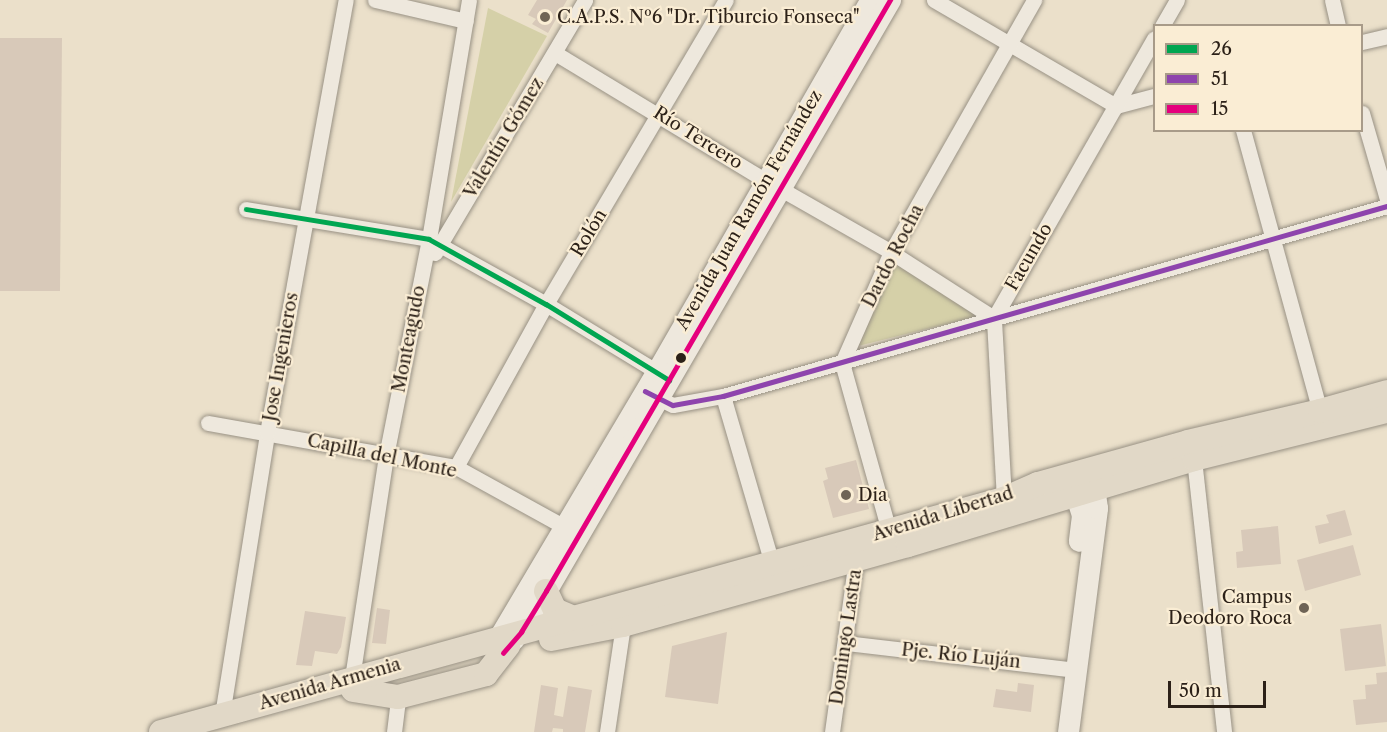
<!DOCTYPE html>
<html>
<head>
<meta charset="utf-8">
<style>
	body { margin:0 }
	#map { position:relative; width:1387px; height:732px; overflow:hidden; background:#ebe0ca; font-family:"Libre Caslon Text",serif }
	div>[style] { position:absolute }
	.green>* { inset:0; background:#d5d0a8 }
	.building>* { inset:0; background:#d8c9b9 }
	.roads { filter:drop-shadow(0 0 2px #989184) drop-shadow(0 0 2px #989184) }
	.street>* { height:15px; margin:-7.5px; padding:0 7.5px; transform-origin:7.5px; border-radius:7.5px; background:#eee8dd }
	.secondary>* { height:21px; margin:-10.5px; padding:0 10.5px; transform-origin:10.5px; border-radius:10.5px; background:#eee8dd }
	.primary>* { height:24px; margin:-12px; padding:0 12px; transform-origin:12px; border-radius:12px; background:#e1d8c7 }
	.bus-1>* { height:4.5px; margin:-2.25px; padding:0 2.25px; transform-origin:2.25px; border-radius:2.25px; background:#00a651 }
	.bus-2>* { height:4.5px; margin:-2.25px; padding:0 2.25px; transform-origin:2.25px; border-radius:2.25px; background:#8e44ad }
	.bus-3>* { height:4.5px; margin:-2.25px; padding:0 2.25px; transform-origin:2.25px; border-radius:2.25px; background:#e5007d }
	.dots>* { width:16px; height:16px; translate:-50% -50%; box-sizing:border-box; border:3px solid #faedd4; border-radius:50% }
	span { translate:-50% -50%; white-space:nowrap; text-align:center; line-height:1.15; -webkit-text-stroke:4.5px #faedd4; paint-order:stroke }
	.poi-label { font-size:18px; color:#2c2118 }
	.left { translate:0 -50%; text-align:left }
	.right { translate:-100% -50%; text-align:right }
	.street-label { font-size:18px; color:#2c2118 }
	.legend { position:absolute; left:1153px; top:24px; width:210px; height:108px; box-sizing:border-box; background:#faedd4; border:2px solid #a89b89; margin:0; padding:8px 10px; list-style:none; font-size:18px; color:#2c2118 }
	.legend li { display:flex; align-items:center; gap:12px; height:30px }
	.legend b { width:30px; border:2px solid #a89b89 }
	.scale { position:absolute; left:1168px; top:681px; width:98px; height:27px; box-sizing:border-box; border:3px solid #2c2118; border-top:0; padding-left:8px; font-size:18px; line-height:21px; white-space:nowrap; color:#2c2118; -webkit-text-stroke:4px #faedd4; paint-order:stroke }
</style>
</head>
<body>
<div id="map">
	<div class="green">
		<i style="clip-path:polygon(488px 8px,547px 36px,451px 202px)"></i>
		<i style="clip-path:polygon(894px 258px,983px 315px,858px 346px)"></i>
	</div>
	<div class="building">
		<i style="clip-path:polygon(537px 0,567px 0,548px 33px,532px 24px,536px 19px,528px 15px)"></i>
		<i style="clip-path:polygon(0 38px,62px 38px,60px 291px,0 291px)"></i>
		<i style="clip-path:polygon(856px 460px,869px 509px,833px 518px,823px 481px,828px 479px,825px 468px)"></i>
		<i style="clip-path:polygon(1345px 510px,1352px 535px,1319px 544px,1315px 526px,1329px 523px,1326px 515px)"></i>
		<i style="clip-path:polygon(1278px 526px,1281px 564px,1237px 568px,1236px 552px,1243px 551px,1241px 530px)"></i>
		<i style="clip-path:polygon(1353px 545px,1361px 575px,1305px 591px,1297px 560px)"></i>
		<i style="clip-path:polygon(377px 608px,390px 610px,386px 644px,372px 643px)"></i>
		<i style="clip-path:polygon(305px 611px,346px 617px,341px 647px,337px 654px,315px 651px,312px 666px,296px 665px)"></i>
		<i style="clip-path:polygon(1381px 624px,1386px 666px,1345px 671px,1340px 629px)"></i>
		<i style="clip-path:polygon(727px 632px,718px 704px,665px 697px,672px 646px)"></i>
		<i style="clip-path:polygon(1387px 672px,1387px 722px,1356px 725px,1353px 700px,1366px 699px,1365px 685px,1377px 684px,1376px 673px)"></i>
		<i style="clip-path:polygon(1018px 683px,1034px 685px,1031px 712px,993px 707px,996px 689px,1017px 692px)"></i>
		<i style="clip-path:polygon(541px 685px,558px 688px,554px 715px,563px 717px,568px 686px,592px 690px,585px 732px,563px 732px,563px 729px,553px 728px,552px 732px,534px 732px)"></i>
	</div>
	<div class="roads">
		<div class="street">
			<i style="left:375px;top:0;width:93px;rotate:13deg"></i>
			<i style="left:934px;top:0;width:211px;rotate:30.2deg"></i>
			<i style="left:1116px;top:106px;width:39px;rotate:-15deg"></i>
			<i style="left:1332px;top:0;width:27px;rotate:77deg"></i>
			<i style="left:1162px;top:26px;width:30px;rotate:-60deg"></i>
			<i style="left:1362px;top:42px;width:26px;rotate:-13deg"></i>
			<i style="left:555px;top:53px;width:245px;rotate:31.2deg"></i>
			<i style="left:765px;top:180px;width:145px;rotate:29.7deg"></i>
			<i style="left:891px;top:252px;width:122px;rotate:32.7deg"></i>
			<i style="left:1362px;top:113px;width:90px;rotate:73.8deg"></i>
			<i style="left:1243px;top:130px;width:291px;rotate:74.7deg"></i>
			<i style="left:246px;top:209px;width:185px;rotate:9.3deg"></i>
			<i style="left:429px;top:239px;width:134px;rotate:29.1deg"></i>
			<i style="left:546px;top:304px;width:138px;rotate:31.4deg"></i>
			<i style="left:435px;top:253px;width:294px;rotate:-59.3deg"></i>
			<i style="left:650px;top:394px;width:25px;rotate:26deg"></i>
			<i style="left:673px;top:405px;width:51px;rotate:-10.2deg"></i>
			<i style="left:723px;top:396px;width:691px;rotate:-15.97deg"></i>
			<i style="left:723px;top:396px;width:175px;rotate:73.7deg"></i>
			<i style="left:208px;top:423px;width:252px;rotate:10.1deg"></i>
			<i style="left:456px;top:467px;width:132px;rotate:28.9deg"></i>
			<i style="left:1194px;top:459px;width:275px;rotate:83.7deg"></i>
			<i style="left:456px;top:467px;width:186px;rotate:-61.1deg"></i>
			<i style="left:546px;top:304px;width:353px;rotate:-59.4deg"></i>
			<i style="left:1004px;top:499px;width:181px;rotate:-93.2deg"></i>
			<i style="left:994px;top:318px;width:322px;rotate:-60.2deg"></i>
			<i style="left:889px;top:531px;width:174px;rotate:-105.6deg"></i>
			<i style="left:842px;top:363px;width:121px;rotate:-66.2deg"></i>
			<i style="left:891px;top:252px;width:290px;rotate:-60.4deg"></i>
			<i style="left:846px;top:643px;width:233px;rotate:6.7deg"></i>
			<i style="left:352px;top:678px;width:225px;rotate:-81.3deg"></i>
			<i style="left:386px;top:456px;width:221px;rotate:-78.8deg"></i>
			<i style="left:429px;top:239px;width:242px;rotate:-80.5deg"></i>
			<i style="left:222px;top:715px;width:286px;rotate:-80.9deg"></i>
			<i style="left:267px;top:433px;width:440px;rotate:-79.7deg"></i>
			<i style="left:394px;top:732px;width:35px;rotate:-83deg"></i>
			<i style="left:607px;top:732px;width:108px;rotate:-81.5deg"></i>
			<i style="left:832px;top:732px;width:174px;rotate:-82.1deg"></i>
			<i style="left:856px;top:560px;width:6px;rotate:-108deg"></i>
		</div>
		<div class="secondary">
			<i style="left:1070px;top:478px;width:39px;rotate:72deg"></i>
			<i style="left:1082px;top:515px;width:26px;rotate:97deg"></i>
			<i style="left:499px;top:637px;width:309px;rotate:-59.3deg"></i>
			<i style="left:657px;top:371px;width:428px;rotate:-60.1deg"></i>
			<i style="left:513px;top:640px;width:59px;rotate:-56deg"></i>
			<i style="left:546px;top:591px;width:684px;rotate:-59.8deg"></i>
			<i style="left:1068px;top:732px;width:226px;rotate:-82.6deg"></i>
			<i style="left:1097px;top:508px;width:34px;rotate:-98deg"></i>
		</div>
		<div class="primary">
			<i style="left:546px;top:591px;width:21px;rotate:65deg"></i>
			<i style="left:555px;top:610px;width:23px;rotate:23deg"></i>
			<i style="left:551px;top:639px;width:73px;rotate:-11deg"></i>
			<i style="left:623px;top:625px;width:296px;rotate:-15.7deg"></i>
			<i style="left:908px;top:545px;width:299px;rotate:-16.7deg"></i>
			<i style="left:1194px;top:459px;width:199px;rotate:-14deg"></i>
			<i style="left:353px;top:690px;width:46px;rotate:8.8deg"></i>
			<i style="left:398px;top:697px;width:91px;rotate:-14.6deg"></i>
			<i style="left:486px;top:674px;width:36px;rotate:-52deg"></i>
			<i style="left:161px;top:732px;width:875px;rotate:-15.45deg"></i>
			<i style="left:1004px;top:499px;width:37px;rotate:-24deg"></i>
			<i style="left:1038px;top:484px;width:156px;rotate:-15.6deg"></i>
			<i style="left:1188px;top:442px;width:136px;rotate:-13.2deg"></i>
			<i style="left:1320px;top:411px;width:70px;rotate:-15.8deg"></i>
		</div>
	</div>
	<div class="bus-1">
		<i style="left:246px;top:209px;width:185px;rotate:9.3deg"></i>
		<i style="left:429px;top:239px;width:134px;rotate:29.1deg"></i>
		<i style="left:546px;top:304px;width:145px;rotate:31.7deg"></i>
	</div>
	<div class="bus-2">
		<i style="left:645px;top:391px;width:31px;rotate:27deg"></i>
		<i style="left:673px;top:405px;width:51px;rotate:-10.2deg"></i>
		<i style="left:723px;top:396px;width:691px;rotate:-15.97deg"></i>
	</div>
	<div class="bus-3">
		<i style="left:503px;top:653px;width:28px;rotate:-49deg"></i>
		<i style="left:521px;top:632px;width:48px;rotate:-58.6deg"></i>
		<i style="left:546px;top:591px;width:684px;rotate:-59.8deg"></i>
	</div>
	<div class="dots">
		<i style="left:545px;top:17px;background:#6f6456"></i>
		<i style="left:681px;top:358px;background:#2c2118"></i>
		<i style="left:846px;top:495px;background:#6f6456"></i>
		<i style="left:1304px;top:608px;background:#6f6456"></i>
	</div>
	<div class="poi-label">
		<span class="left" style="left:557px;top:17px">C.A.P.S. Nº6 "Dr. Tiburcio Fonseca"</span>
		<span class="left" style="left:858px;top:495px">Dia</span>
		<span class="right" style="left:1292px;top:608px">Campus<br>Deodoro Roca</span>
	</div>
	<div class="street-label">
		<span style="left:504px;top:138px;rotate:-59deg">Valentín Gómez</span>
		<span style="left:698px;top:138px;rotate:32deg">Río Tercero</span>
		<span style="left:749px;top:210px;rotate:-60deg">Avenida Juan Ramón Fernández</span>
		<span style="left:589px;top:233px;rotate:-59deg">Rolón</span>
		<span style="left:893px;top:256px;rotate:-63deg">Dardo Rocha</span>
		<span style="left:1029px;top:257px;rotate:-60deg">Facundo</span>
		<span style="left:409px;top:339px;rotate:-79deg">Monteagudo</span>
		<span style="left:281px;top:357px;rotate:-80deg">Jose Ingenieros</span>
		<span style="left:382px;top:456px;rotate:12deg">Capilla del Monte</span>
		<span style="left:943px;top:514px;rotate:-17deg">Avenida Libertad</span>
		<span style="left:846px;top:637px;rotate:-82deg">Domingo Lastra</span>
		<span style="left:961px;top:656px;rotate:6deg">Pje. Río Luján</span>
		<span style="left:330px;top:684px;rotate:-16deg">Avenida Armenia</span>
	</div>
	<ul class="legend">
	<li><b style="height:8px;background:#00a651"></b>26</li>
	<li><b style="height:8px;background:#8e44ad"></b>51</li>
	<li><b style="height:8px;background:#e5007d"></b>15</li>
	</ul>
	<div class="scale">50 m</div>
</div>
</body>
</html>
